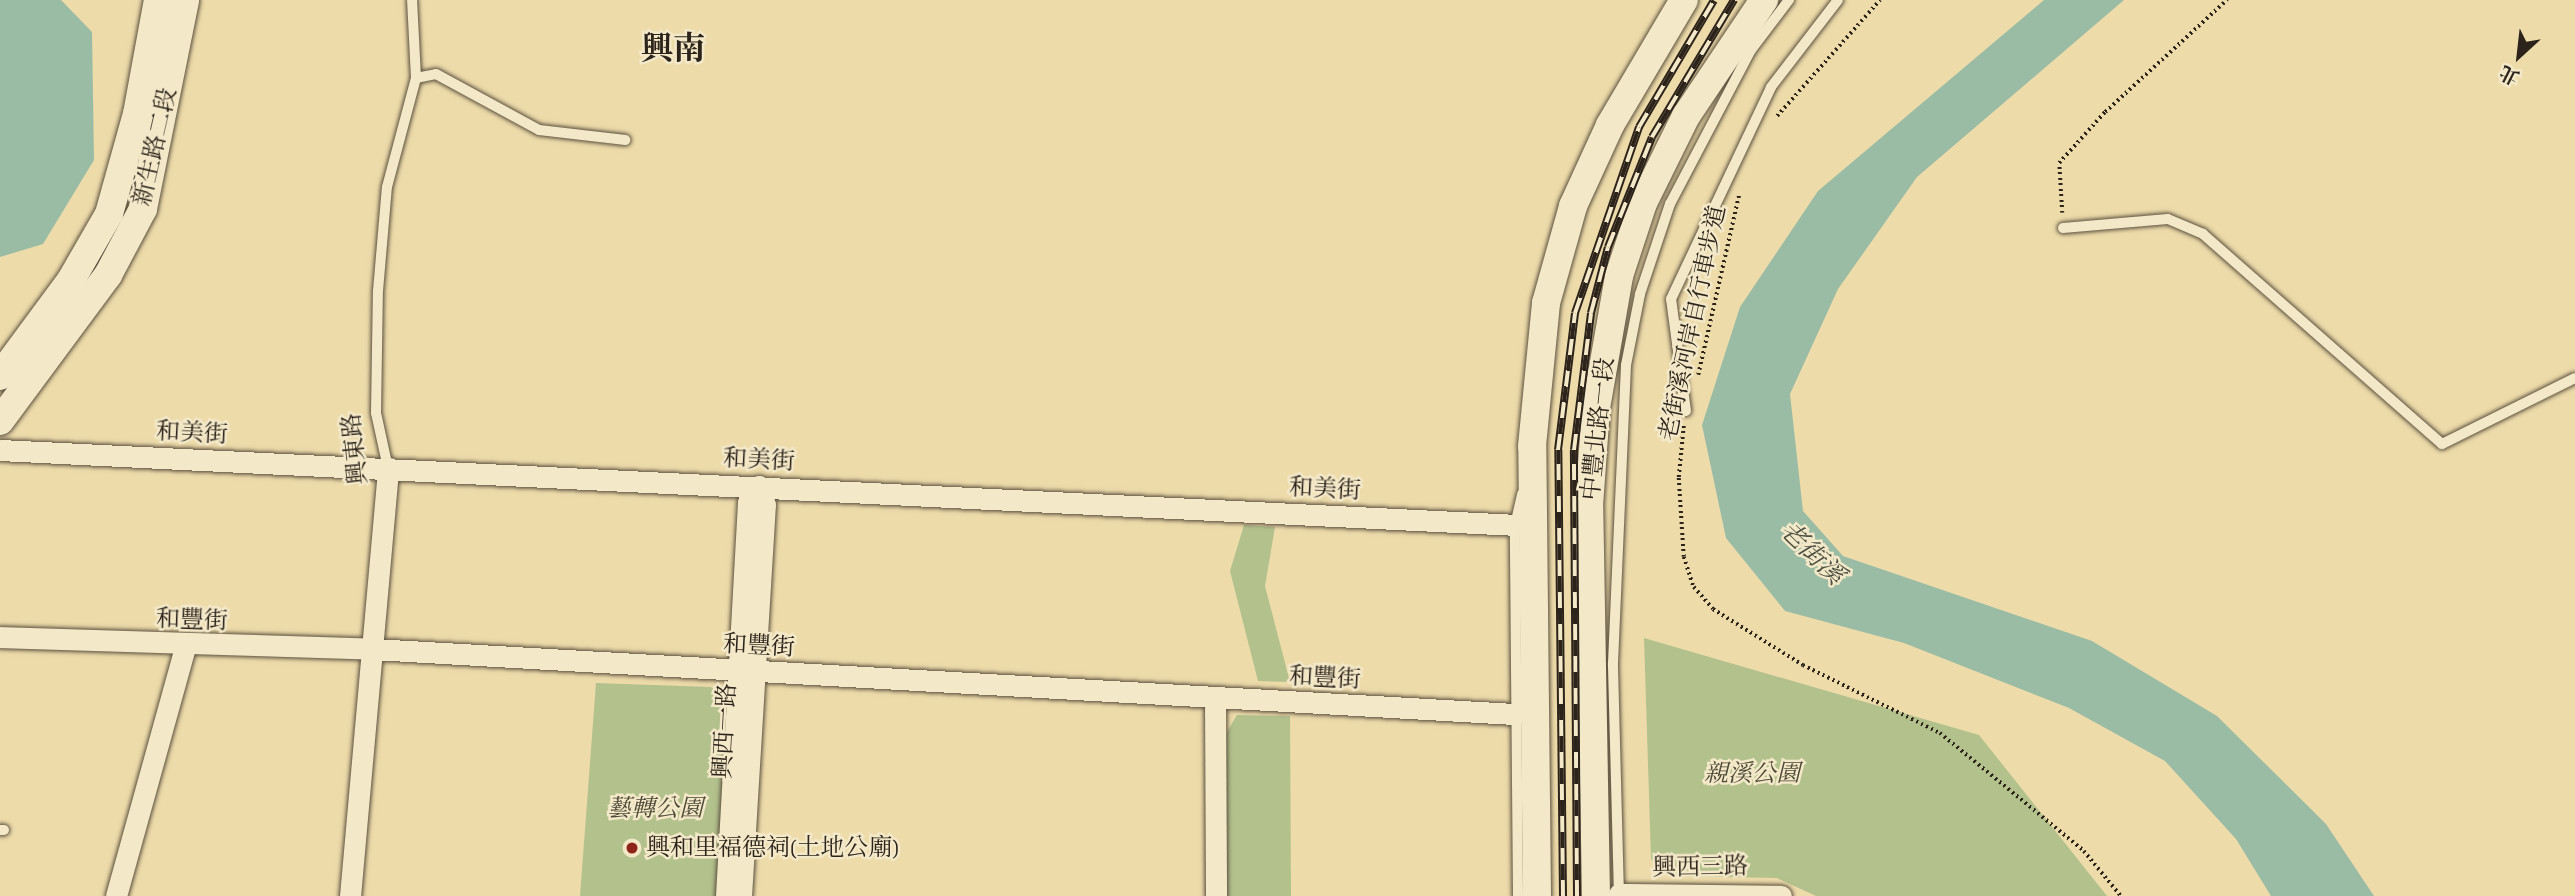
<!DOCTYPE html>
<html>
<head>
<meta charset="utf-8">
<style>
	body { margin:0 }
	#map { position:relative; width:2575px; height:896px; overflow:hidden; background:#eddbaa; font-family:Alegreya,"Noto Serif TC",serif }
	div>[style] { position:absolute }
	.green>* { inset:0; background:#b3c18d }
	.water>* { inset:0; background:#9abca5 }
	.path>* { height:3.5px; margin-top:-1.75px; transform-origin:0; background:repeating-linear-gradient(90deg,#2c231b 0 2px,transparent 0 5.5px) }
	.roads { filter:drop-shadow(0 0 2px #5c513f) drop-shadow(0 0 2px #5c513f) }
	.lane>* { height:10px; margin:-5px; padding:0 5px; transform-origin:5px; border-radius:5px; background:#f3e8c8 }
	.street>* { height:21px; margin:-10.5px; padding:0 10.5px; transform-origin:10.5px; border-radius:10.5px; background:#f3e8c8 }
	.secondary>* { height:28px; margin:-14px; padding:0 14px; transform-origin:14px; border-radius:14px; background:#f3e8c8 }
	.rail>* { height:8px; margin-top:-4px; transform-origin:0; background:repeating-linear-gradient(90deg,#f3e8c8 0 16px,#2c231b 0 32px); box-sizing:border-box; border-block:2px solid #2c231b }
	.dots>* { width:19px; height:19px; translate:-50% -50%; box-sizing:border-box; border:4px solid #f3e8c8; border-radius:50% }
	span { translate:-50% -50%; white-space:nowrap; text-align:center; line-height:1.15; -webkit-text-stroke:5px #f3e8c8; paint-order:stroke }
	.street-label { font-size:24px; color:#2c231b }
	.park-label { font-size:24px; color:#4e4a38; font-style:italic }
	.poi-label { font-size:24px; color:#2c231b }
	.left { translate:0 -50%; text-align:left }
	.water-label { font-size:26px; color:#4d5144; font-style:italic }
	.district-label { font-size:32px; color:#2c231b; font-weight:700 }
	.north { position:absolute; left:2484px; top:21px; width:70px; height:70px; -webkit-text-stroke:5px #f3e8c8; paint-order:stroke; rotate:207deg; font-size:19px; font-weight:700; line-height:28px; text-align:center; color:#2c231b }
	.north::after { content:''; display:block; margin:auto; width:24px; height:32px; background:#2c231b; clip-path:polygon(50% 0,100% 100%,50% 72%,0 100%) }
</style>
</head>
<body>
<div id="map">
	<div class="green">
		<i style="clip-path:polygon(1244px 525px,1275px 527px,1265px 586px,1290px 682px,1258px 681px,1230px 571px)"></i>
		<i style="clip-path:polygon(1644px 638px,1979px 735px,2107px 896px,1816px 896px,1777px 878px,1669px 876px,1651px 859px)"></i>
		<i style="clip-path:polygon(596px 683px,711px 687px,728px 699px,719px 896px,580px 896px)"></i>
		<i style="clip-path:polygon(1237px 715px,1290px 716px,1291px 896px,1227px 896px,1225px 735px)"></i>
	</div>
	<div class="water">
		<i style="clip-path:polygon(0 0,61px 0,92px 32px,94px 160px,43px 244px,0 257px)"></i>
		<i style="clip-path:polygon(2044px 0,2124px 0,1917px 177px,1838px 289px,1790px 394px,1803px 511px,1843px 556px,2092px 641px,2217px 716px,2326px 824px,2374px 896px,2271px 896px,2236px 839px,2165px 761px,2069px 708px,1904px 643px,1785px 611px,1726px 538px,1702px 425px,1740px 307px,1818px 191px)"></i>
	</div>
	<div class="path">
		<i style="left:1777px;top:116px;width:155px;rotate:-48.4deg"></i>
		<i style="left:2062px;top:213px;width:50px;rotate:-93.4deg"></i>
		<i style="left:2059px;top:163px;width:69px;rotate:-48deg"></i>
		<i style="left:2105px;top:112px;width:166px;rotate:-42.6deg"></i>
		<i style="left:1698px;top:375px;width:185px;rotate:-77.2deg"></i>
		<i style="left:1684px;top:426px;width:52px;rotate:95.5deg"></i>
		<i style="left:1679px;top:478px;width:79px;rotate:86.4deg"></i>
		<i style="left:1684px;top:557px;width:32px;rotate:72deg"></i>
		<i style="left:1694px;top:587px;width:29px;rotate:49deg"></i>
		<i style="left:1713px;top:609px;width:106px;rotate:31.9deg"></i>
		<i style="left:1803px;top:665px;width:153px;rotate:26.4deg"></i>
		<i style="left:1940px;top:733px;width:186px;rotate:39.3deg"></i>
		<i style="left:2084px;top:851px;width:58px;rotate:50.6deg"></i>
	</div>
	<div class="roads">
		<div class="lane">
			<i style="left:416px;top:78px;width:20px;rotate:-11deg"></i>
			<i style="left:436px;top:74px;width:117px;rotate:28.5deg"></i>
			<i style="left:539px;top:130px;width:87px;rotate:6.6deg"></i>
			<i style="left:2063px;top:228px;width:105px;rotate:-4.9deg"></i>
			<i style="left:2168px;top:219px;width:38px;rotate:23deg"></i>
			<i style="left:2203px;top:234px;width:318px;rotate:41.3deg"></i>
			<i style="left:2442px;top:444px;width:148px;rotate:-26.4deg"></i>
			<i style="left:1686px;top:411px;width:113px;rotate:-97.6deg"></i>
			<i style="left:1671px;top:299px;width:234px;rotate:-64.7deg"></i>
			<i style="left:1771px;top:87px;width:110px;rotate:-52.4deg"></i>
			<i style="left:388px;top:468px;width:56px;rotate:-102.3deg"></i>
			<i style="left:376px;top:413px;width:122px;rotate:-89.1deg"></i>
			<i style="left:378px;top:291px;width:104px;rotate:-85.1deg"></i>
			<i style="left:387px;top:187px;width:113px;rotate:-75.1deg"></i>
			<i style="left:416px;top:78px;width:78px;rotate:-92.9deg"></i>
			<i style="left:0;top:830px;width:4px"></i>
			<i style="left:1518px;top:896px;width:371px;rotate:-90.5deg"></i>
			<i style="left:1515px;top:525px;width:32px;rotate:-77deg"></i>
			<i style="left:1619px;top:896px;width:233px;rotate:-91.5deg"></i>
			<i style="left:1613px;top:663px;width:298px;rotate:-87.5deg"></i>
			<i style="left:1626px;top:365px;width:72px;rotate:-78.8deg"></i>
			<i style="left:1640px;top:294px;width:95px;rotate:-71.6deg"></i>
			<i style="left:1670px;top:204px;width:174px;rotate:-62.3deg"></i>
			<i style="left:1751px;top:50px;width:63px;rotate:-52.8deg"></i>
		</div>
		<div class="street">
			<i style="left:0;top:450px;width:1517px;rotate:2.83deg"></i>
			<i style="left:0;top:637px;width:373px;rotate:1.8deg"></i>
			<i style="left:373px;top:649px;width:1144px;rotate:3.26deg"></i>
			<i style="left:1215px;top:699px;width:197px;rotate:89.7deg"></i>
			<i style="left:1619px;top:894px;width:162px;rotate:0.7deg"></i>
			<i style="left:116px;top:896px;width:258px;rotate:-74.5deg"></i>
			<i style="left:350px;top:896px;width:430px;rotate:-84.9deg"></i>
			<i style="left:726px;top:896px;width:394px;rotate:-86.8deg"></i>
			<i style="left:748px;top:503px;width:20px;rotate:-57deg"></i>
			<i style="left:741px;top:896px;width:392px;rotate:-86.5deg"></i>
			<i style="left:765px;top:505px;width:20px;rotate:-108deg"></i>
		</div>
		<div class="secondary">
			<i style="left:0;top:376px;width:119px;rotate:-53.5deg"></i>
			<i style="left:71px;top:280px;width:76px;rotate:-60.1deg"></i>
			<i style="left:109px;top:214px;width:104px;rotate:-74.4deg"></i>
			<i style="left:137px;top:114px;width:116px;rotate:-79.6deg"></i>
			<i style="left:0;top:421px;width:182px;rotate:-53.5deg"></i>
			<i style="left:108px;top:275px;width:75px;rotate:-62.1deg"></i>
			<i style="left:143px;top:209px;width:213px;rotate:-78.6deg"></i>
			<i style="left:1537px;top:896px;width:450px;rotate:-90.6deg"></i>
			<i style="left:1532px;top:446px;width:144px;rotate:-84.4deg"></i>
			<i style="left:1546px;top:303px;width:101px;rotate:-74.4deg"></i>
			<i style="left:1573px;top:206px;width:89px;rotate:-65.4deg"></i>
			<i style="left:1610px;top:125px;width:145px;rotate:-59.4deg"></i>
			<i style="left:1596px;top:896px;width:390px;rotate:-91deg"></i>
			<i style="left:1589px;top:506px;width:98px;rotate:-85.9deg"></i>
			<i style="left:1596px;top:408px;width:134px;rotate:-80.1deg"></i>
			<i style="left:1619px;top:276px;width:77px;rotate:-71.8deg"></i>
			<i style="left:1643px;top:203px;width:97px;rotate:-63.7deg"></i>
			<i style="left:1686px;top:116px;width:140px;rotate:-56.1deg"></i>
		</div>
	</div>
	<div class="rail">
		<i style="left:1563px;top:896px;width:446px;rotate:-90.6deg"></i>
		<i style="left:1558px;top:450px;width:138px;rotate:-82.9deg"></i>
		<i style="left:1575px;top:313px;width:197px;rotate:-71deg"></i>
		<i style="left:1639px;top:127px;width:147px;rotate:-59.4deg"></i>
		<i style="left:1577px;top:896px;width:446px;rotate:-90.4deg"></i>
		<i style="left:1574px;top:450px;width:138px;rotate:-82.9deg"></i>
		<i style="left:1591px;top:313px;width:68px;rotate:-75.6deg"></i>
		<i style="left:1608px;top:247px;width:118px;rotate:-68.2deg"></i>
		<i style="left:1652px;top:137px;width:160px;rotate:-59.1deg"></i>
	</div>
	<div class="dots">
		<i style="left:632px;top:848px;background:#8f2418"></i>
	</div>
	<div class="street-label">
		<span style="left:155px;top:147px;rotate:-77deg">新生路二段</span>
		<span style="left:1693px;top:323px;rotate:-78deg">老街溪河岸自行車步道</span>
		<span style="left:1598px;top:429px;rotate:-84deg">中豐北路一段</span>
		<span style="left:192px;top:433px;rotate:3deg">和美街</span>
		<span style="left:355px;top:449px;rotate:-96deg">興東路</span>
		<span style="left:759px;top:460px;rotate:3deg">和美街</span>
		<span style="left:1325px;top:489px;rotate:3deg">和美街</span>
		<span style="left:192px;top:620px;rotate:2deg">和豐街</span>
		<span style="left:759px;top:646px;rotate:3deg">和豐街</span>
		<span style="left:1325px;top:678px;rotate:3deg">和豐街</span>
		<span style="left:725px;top:731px;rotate:-87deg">興西一路</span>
		<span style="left:1700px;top:867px;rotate:-1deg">興西三路</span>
	</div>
	<div class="park-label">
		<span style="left:1752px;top:774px">親溪公園</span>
		<span style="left:655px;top:809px">藝轉公園</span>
	</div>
	<div class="poi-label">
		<span class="left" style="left:646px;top:848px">興和里福德祠(土地公廟)</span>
	</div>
	<div class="water-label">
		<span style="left:1812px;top:553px;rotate:44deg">老街溪</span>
	</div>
	<div class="district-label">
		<span style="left:673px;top:48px">興南</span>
	</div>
	<div class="north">北</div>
</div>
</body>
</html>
